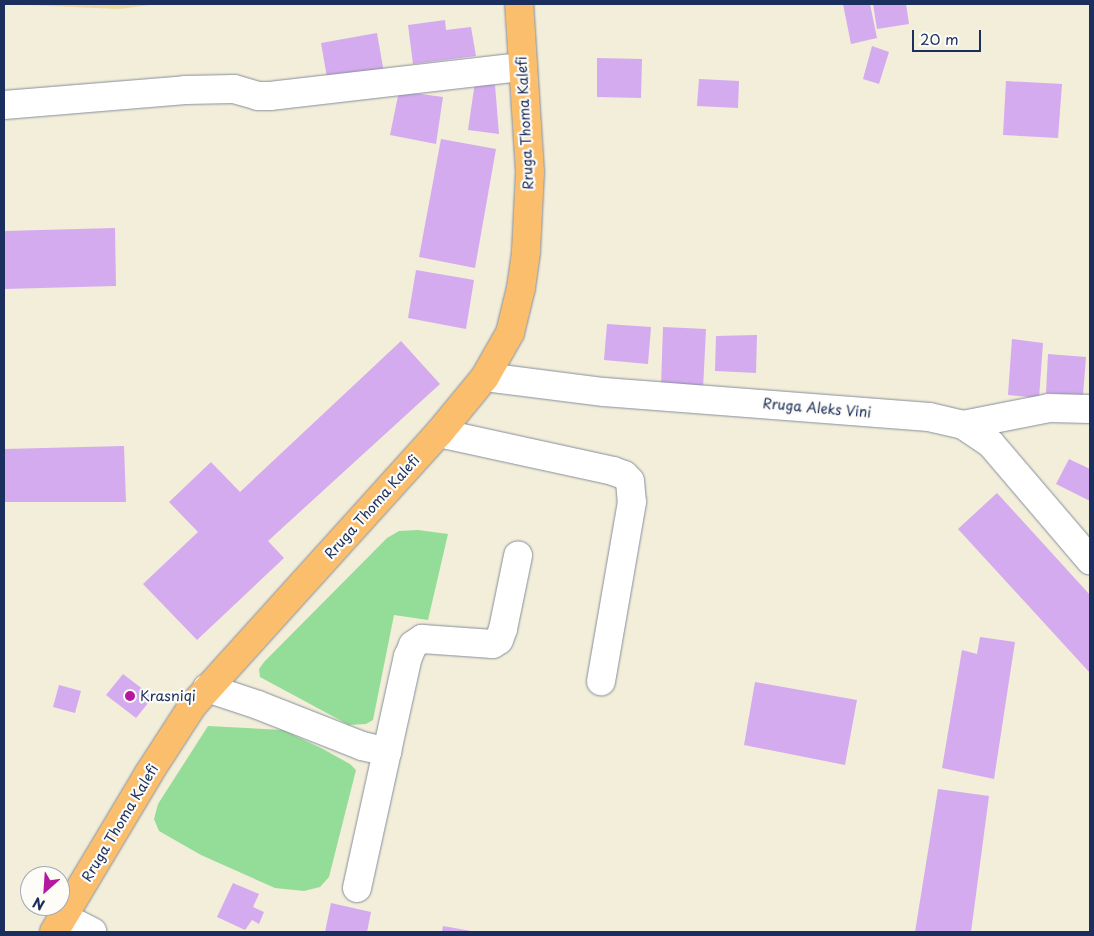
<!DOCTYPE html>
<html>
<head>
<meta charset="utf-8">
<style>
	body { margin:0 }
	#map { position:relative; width:1094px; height:936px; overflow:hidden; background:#f2eed9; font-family:"Playpen Sans",sans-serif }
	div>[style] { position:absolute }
	.green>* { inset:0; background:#94dd98 }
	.sand>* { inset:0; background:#eeda9e }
	.building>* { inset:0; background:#d4abee }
	.roads { filter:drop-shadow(0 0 1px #868e9c) drop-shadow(0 0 1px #868e9c) }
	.minor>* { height:28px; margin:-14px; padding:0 14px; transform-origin:14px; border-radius:14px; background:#fff }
	.major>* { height:28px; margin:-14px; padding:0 14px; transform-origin:14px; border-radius:14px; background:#fabe6d }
	.dots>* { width:14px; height:14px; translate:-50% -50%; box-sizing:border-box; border:2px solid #fdfcf7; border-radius:50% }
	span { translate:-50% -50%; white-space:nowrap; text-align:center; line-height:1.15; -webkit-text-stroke:4.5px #fdfcf7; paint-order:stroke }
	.street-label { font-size:14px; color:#1b2f5e }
	.poi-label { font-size:14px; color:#1b2f5e }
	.left { translate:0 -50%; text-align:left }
	.frame { position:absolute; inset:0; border:5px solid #1b2f5e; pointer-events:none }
	.north { position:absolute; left:20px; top:866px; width:50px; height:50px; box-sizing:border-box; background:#fdfcf7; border:1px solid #a3aaba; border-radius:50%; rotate:206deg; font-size:14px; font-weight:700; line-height:20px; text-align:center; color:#1b2f5e }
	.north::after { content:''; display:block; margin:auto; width:18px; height:22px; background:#b5179e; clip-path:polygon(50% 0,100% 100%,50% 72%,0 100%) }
	.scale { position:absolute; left:912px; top:30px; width:69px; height:22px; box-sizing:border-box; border:2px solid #1b2f5e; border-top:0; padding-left:6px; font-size:15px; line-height:18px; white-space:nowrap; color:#1b2f5e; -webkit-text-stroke:4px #fdfcf7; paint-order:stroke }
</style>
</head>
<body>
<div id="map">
	<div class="green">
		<i style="clip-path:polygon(418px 530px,448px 534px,428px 620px,394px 615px,373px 720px,366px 724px,349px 725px,260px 677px,259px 669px,264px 662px,387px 538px,399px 531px)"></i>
		<i style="clip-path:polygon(208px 726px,283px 730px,323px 749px,350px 764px,356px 770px,329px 877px,320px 887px,304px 891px,275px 888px,201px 855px,159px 831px,154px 819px,158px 804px)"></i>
	</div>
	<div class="sand">
		<i style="clip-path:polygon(4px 4px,159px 4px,119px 9px)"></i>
	</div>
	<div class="building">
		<i style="clip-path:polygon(843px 4px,870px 4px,877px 38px,851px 44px)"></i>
		<i style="clip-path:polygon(873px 4px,906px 4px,909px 24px,877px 29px)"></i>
		<i style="clip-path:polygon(445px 20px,446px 30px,471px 27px,476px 56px,413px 64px,408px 25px)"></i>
		<i style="clip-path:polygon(377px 33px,384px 73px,328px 83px,321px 43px)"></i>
		<i style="clip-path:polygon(872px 46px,889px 52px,879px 84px,863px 79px)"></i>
		<i style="clip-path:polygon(597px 58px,642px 59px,641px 98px,597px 97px)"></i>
		<i style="clip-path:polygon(699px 79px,739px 81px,738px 108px,697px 106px)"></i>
		<i style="clip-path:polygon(1006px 81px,1062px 84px,1058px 138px,1003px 135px)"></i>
		<i style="clip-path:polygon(475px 82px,495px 85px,499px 134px,468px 130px)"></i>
		<i style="clip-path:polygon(399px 91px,443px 97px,436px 144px,390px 135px)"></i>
		<i style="clip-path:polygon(441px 139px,496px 149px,475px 268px,419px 257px)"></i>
		<i style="clip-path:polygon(115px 228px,116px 286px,4px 289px,4px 231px)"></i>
		<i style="clip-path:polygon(416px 270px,474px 280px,466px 329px,408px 318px)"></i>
		<i style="clip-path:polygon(607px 324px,651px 327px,648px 364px,604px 360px)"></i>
		<i style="clip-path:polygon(663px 327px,706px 329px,703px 389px,661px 386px)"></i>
		<i style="clip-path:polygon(757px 335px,756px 373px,715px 371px,716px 336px)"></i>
		<i style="clip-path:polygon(1012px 339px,1043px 343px,1039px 398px,1008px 395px)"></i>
		<i style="clip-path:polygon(401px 341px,440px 384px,268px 541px,284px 558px,197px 640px,143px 584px,198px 532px,169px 502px,211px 462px,240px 492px)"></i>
		<i style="clip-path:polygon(1048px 354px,1086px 357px,1083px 395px,1046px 393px)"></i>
		<i style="clip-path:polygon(124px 446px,126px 502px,4px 502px,4px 449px)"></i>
		<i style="clip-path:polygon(1069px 459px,1090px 469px,1090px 501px,1056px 484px)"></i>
		<i style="clip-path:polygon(997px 493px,1090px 595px,1090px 673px,958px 529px)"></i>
		<i style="clip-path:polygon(980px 637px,1015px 642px,994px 779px,942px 768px,962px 650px,977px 654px)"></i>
		<i style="clip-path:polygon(123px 674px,153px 697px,136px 718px,106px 695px)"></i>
		<i style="clip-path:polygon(755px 682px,857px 700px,845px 765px,744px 745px)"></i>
		<i style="clip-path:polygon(59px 685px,81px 691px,75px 713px,53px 707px)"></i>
		<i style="clip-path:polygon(938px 789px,989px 796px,971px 932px,915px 932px)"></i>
		<i style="clip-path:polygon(233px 883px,259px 894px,253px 907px,264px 912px,259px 924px,252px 920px,245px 930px,217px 917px)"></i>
		<i style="clip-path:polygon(331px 903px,371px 912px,367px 932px,325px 932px)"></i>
		<i style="clip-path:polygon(443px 926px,471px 931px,471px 932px,442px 932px)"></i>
	</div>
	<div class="roads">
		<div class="minor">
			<i style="left:4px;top:105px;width:182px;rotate:-4.7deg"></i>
			<i style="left:185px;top:90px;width:49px;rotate:-1.2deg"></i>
			<i style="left:234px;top:89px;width:25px;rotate:16deg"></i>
			<i style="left:258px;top:96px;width:12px"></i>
			<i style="left:270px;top:96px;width:254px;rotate:-6.6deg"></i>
			<i style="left:485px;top:377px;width:120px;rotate:7.2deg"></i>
			<i style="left:604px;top:392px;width:326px;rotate:4.4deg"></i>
			<i style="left:929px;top:417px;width:35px;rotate:13deg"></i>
			<i style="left:963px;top:425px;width:34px;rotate:34deg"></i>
			<i style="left:991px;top:444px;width:153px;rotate:49.5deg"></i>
			<i style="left:963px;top:425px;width:88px;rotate:-11.2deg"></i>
			<i style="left:1049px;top:408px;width:41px;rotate:1.4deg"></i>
			<i style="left:439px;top:433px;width:178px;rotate:12.3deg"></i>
			<i style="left:613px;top:471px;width:12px;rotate:20deg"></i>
			<i style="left:624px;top:475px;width:8px;rotate:45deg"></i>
			<i style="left:630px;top:481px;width:21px;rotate:85deg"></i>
			<i style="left:632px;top:502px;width:182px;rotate:99.8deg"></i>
			<i style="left:207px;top:688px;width:54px;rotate:18.4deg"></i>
			<i style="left:258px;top:705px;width:112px;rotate:21.5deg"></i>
			<i style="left:362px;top:746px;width:26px;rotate:13deg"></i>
			<i style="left:357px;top:888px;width:237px;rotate:-77.6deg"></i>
			<i style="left:408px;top:657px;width:13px;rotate:-67deg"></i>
			<i style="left:413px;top:645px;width:11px;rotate:-34deg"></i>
			<i style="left:422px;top:639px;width:71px;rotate:4deg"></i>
			<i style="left:493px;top:644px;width:7px;rotate:-34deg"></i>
			<i style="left:499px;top:640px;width:12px;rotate:-70deg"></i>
			<i style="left:503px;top:629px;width:75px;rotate:-78.4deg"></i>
			<i style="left:63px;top:917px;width:33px;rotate:27deg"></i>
		</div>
		<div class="major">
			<i style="left:54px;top:932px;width:185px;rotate:-59.1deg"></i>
			<i style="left:149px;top:773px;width:81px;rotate:-57.1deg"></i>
			<i style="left:193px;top:705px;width:367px;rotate:-47.9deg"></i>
			<i style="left:439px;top:433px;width:72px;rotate:-50.6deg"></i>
			<i style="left:485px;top:377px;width:51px;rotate:-60.4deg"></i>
			<i style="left:510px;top:333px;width:46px;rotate:-76.3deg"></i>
			<i style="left:521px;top:288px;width:37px;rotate:-82deg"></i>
			<i style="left:526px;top:251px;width:79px;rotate:-87.1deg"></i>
			<i style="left:530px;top:172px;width:168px;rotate:-93.7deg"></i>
		</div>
	</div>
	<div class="dots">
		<i style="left:130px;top:696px;background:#b5179e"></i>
	</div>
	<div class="street-label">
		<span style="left:525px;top:123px;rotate:-93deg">Rruga Thoma Kalefi</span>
		<span style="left:817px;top:408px;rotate:5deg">Rruga Aleks Vini</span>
		<span style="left:372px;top:507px;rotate:-48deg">Rruga Thoma Kalefi</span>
		<span style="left:120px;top:823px;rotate:-59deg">Rruga Thoma Kalefi</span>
	</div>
	<div class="poi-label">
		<span class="left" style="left:140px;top:696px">Krasniqi</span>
	</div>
	<div class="frame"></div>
	<div class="north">N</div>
	<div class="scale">20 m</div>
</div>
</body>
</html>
